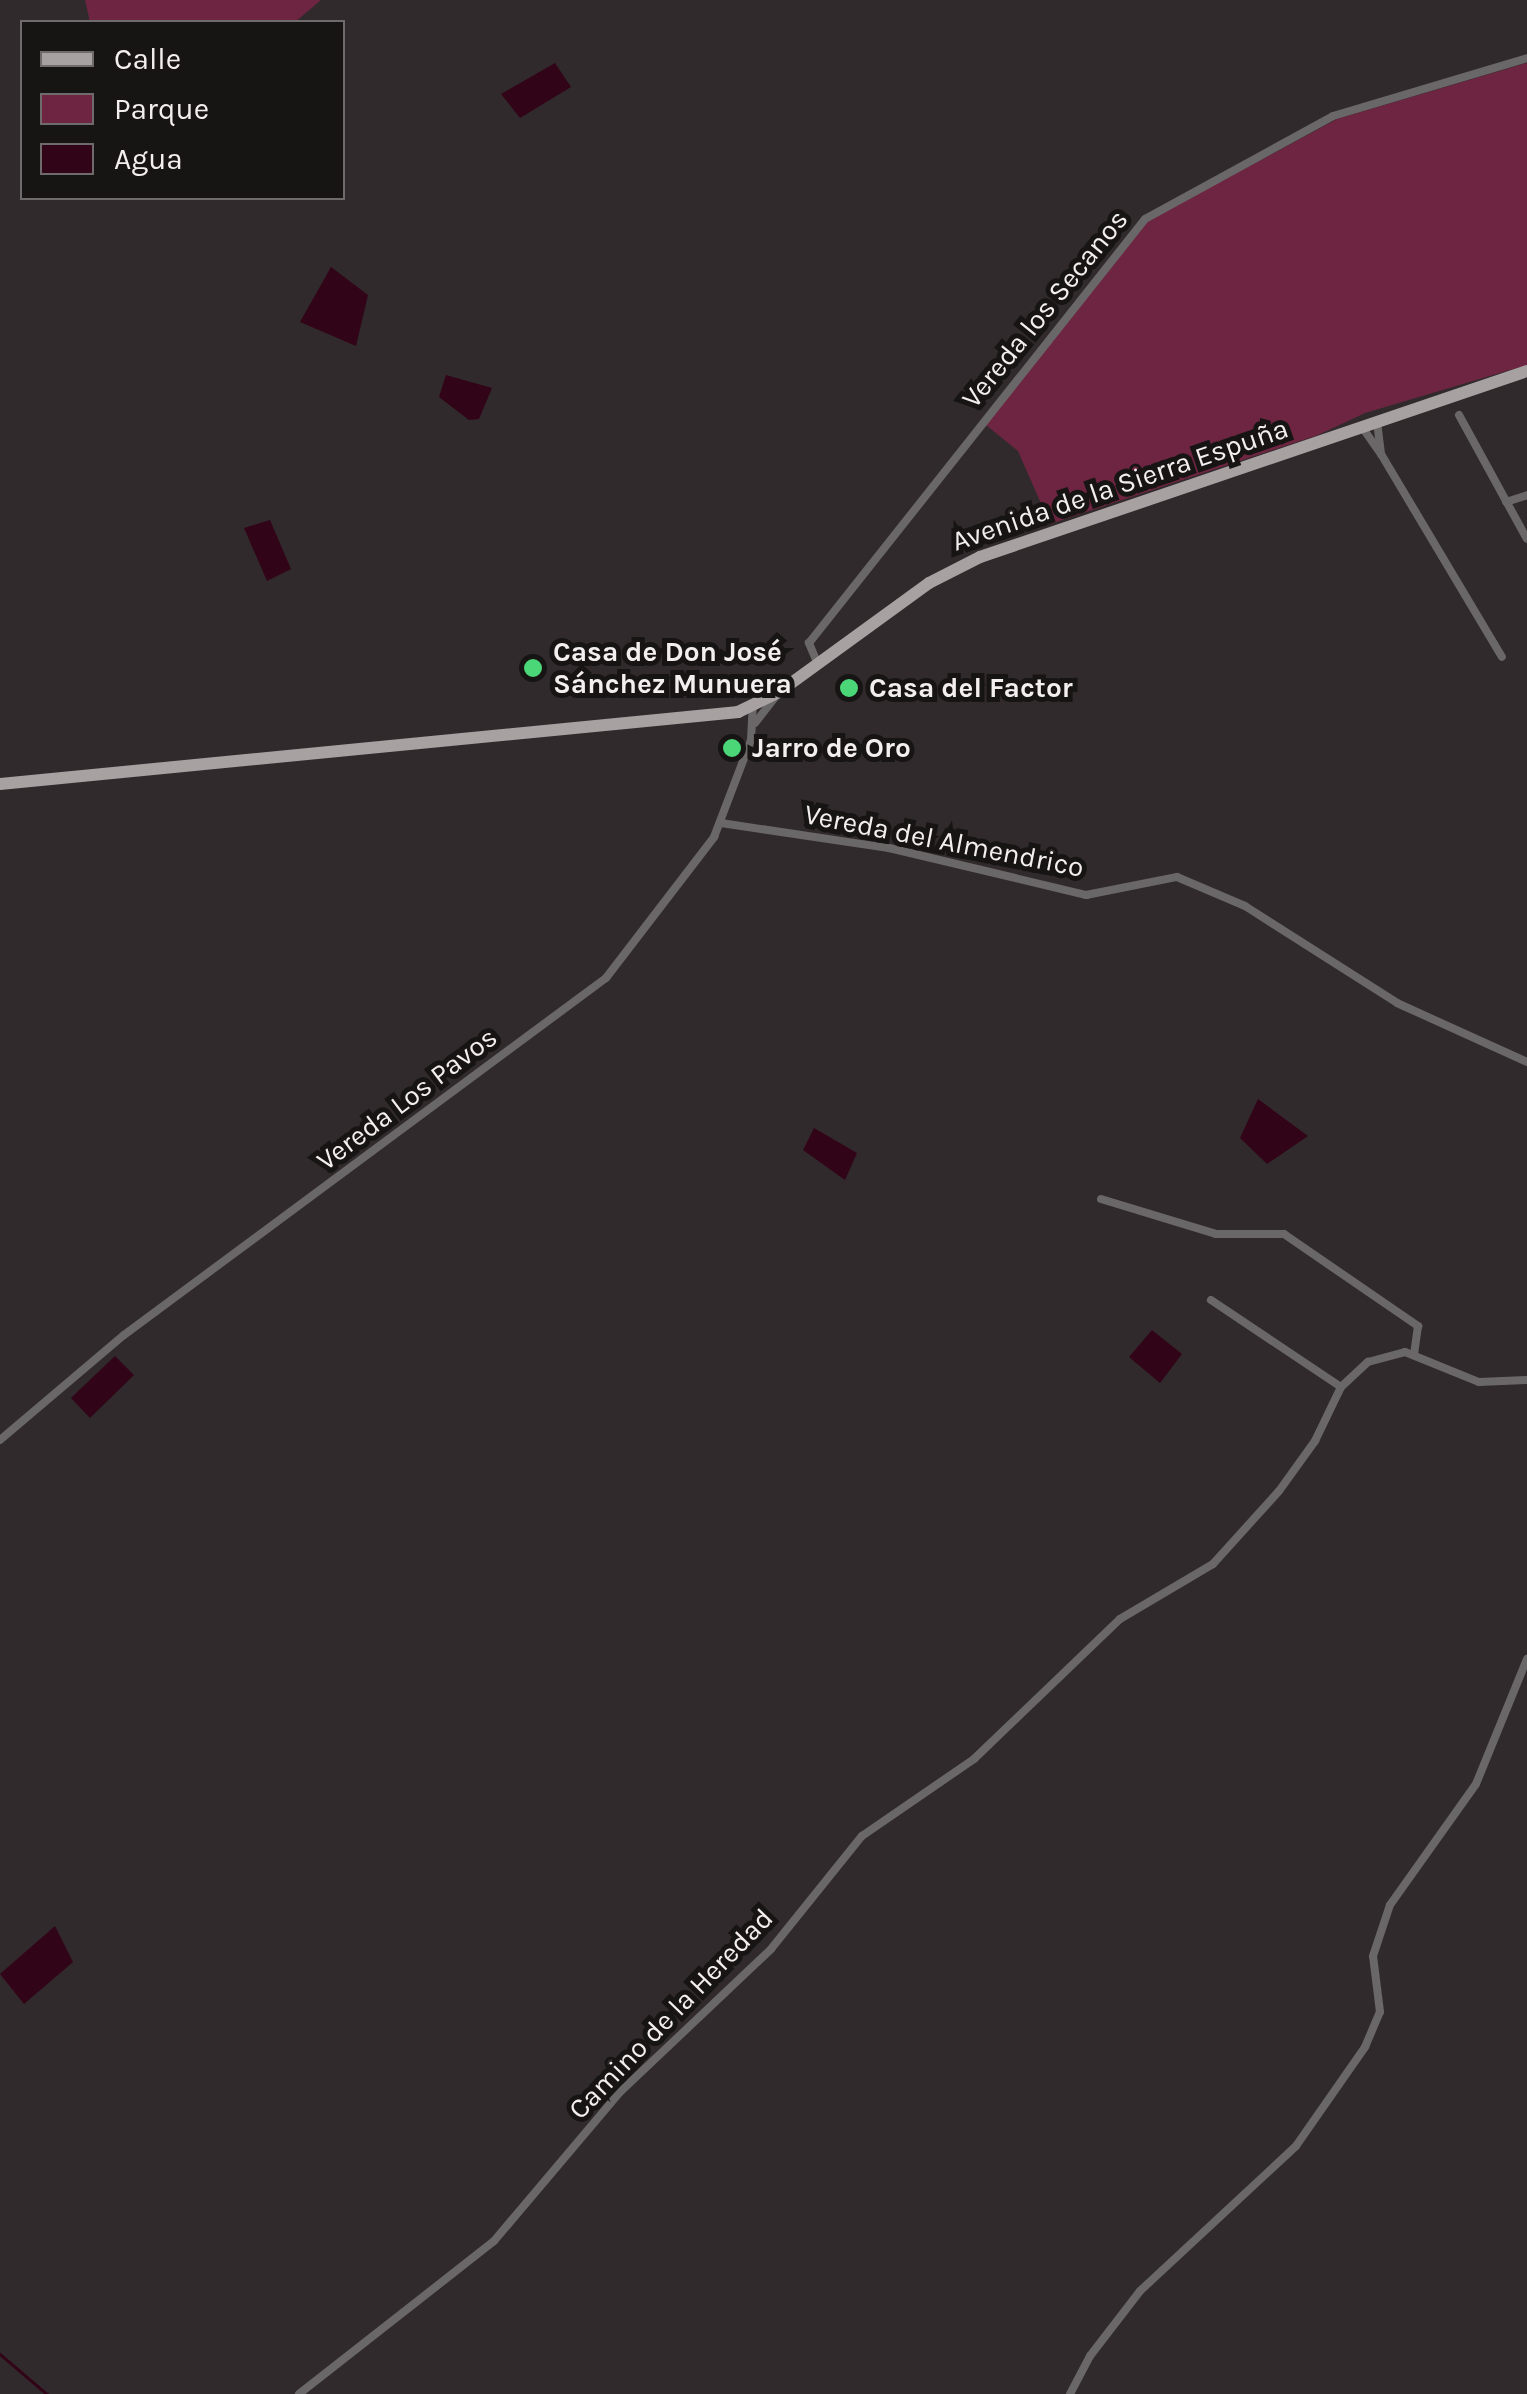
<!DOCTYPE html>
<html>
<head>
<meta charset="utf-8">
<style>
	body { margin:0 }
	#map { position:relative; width:1527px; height:2394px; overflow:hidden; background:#312a2c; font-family:Karla,sans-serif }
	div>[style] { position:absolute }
	.green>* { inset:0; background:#6e2541 }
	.water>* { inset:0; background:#320417 }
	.stream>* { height:2.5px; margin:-1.25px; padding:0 1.25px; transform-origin:1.25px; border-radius:1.25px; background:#320417 }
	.street>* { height:8px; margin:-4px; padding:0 4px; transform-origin:4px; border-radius:4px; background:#6a6768 }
	.primary>* { height:12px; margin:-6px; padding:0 6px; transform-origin:6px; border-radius:6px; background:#a8a1a2 }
	.dots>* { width:28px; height:28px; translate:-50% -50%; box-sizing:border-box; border:5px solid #171414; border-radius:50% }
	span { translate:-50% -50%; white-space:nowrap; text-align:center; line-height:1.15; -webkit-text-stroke:10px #171414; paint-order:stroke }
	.street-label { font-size:28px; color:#f3eeef }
	.poi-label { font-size:28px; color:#f3eeef; font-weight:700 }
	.left { translate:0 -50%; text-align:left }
	.legend { position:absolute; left:20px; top:20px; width:325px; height:180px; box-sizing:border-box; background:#171414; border:2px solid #6f6b6c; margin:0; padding:12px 18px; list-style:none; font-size:30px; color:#f3eeef }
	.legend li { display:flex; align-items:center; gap:20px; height:50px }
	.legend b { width:50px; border:2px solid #6f6b6c }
</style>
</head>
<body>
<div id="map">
	<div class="green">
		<i style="clip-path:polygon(85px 0,321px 0,295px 22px,90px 22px)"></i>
		<i style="clip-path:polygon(1527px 63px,1527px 365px,1365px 413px,1318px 435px,1050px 524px,1018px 451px,986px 425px,1148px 221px,1337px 119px)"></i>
	</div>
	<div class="water">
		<i style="clip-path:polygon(555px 63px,571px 87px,520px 118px,501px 94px)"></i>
		<i style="clip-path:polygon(331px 267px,368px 295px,356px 346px,300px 322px)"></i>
		<i style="clip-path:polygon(446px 375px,492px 388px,479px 419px,469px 420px,439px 397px)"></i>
		<i style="clip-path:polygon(270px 520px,291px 569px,267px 581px,244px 528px)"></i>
		<i style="clip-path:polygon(1258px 1099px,1308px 1136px,1267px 1164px,1240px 1138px)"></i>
		<i style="clip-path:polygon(814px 1128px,857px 1153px,845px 1180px,803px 1150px)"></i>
		<i style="clip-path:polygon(1152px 1330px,1182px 1354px,1160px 1383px,1129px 1357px)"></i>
		<i style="clip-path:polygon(115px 1356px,134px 1375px,90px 1418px,71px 1398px)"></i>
		<i style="clip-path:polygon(55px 1926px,73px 1962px,24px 2004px,0 1974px)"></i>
	</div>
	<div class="stream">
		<i style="left:0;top:2354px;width:62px;rotate:40.4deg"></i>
	</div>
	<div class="street">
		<i style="left:1459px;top:415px;width:141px;rotate:61.3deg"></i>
		<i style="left:1362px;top:427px;width:33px;rotate:55deg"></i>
		<i style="left:1381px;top:454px;width:32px;rotate:-97deg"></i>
		<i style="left:1381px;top:454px;width:236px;rotate:59.2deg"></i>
		<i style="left:1506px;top:502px;width:22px;rotate:-18deg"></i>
		<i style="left:817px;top:662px;width:21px;rotate:-113deg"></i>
		<i style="left:809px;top:643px;width:541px;rotate:-51.6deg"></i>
		<i style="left:1145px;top:219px;width:214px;rotate:-28.7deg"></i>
		<i style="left:1333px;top:116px;width:202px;rotate:-16.6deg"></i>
		<i style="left:755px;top:723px;width:36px;rotate:-52deg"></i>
		<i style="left:721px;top:823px;width:170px;rotate:8.5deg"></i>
		<i style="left:889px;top:848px;width:203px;rotate:13.4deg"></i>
		<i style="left:1086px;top:895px;width:93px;rotate:-11.2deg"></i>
		<i style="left:1177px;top:877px;width:74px;rotate:23.1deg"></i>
		<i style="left:1245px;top:906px;width:180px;rotate:32.5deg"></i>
		<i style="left:1397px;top:1003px;width:143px;rotate:24.4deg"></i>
		<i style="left:1101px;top:1199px;width:120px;rotate:16.9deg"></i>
		<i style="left:1216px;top:1234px;width:68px"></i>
		<i style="left:1284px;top:1234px;width:163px;rotate:34.5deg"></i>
		<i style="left:1418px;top:1326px;width:28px;rotate:98deg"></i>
		<i style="left:1211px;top:1300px;width:156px;rotate:33.8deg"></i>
		<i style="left:0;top:1440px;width:162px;rotate:-40.3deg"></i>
		<i style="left:124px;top:1335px;width:600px;rotate:-36.53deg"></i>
		<i style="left:606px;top:978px;width:178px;rotate:-52.5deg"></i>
		<i style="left:714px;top:837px;width:104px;rotate:-69.1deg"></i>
		<i style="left:751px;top:740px;width:33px;rotate:-87deg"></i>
		<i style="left:299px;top:2394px;width:248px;rotate:-38.1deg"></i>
		<i style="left:494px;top:2241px;width:195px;rotate:-49.8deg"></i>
		<i style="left:620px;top:2092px;width:208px;rotate:-43.4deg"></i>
		<i style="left:771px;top:1949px;width:145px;rotate:-51.2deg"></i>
		<i style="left:862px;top:1836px;width:136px;rotate:-34.5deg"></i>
		<i style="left:974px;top:1759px;width:202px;rotate:-43.8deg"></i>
		<i style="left:1120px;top:1619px;width:108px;rotate:-30.6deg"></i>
		<i style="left:1213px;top:1564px;width:98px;rotate:-47.9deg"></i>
		<i style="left:1279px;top:1491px;width:62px;rotate:-54.2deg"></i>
		<i style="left:1315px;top:1441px;width:60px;rotate:-64.3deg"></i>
		<i style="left:1341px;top:1387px;width:37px;rotate:-43deg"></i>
		<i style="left:1368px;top:1362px;width:38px;rotate:-15deg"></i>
		<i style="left:1405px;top:1352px;width:80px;rotate:22.1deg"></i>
		<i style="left:1479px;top:1382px;width:48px;rotate:-2.4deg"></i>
		<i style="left:1070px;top:2394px;width:43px;rotate:-62.2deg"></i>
		<i style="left:1090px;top:2356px;width:82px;rotate:-52.4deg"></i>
		<i style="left:1140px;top:2291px;width:213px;rotate:-42.9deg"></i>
		<i style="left:1296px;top:2146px;width:121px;rotate:-55.1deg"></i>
		<i style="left:1365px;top:2047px;width:38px;rotate:-67deg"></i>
		<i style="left:1380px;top:2012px;width:56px;rotate:-97.1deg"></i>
		<i style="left:1373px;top:1956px;width:54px;rotate:-71.6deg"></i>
		<i style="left:1390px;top:1905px;width:148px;rotate:-54.6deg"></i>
		<i style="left:1476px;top:1784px;width:135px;rotate:-67.8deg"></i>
	</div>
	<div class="primary">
		<i style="left:0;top:784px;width:742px;rotate:-5.57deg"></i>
		<i style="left:738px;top:712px;width:46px;rotate:-26deg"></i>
		<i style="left:779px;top:692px;width:185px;rotate:-36deg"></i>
		<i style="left:929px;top:583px;width:57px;rotate:-27deg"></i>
		<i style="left:980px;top:557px;width:578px;rotate:-18.78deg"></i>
	</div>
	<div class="dots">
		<i style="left:533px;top:668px;background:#4bd677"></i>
		<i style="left:849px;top:688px;background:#4bd677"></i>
		<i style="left:732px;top:748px;background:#4bd677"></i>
	</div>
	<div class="street-label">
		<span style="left:1045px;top:309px;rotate:-51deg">Vereda los Secanos</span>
		<span style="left:1120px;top:485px;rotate:-19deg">Avenida de la Sierra Espuña</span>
		<span style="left:944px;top:841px;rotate:11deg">Vereda del Almendrico</span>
		<span style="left:407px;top:1099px;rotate:-37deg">Vereda Los Pavos</span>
		<span style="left:671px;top:2014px;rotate:-46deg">Camino de la Heredad</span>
	</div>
	<div class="poi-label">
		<span class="left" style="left:553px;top:668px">Casa de Don José<br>Sánchez Munuera</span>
		<span class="left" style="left:869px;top:688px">Casa del Factor</span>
		<span class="left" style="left:752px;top:748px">Jarro de Oro</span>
	</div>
	<ul class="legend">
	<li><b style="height:12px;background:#a8a1a2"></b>Calle</li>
	<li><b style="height:28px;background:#6e2541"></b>Parque</li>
	<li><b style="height:28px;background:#320417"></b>Agua</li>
	</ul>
</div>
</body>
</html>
